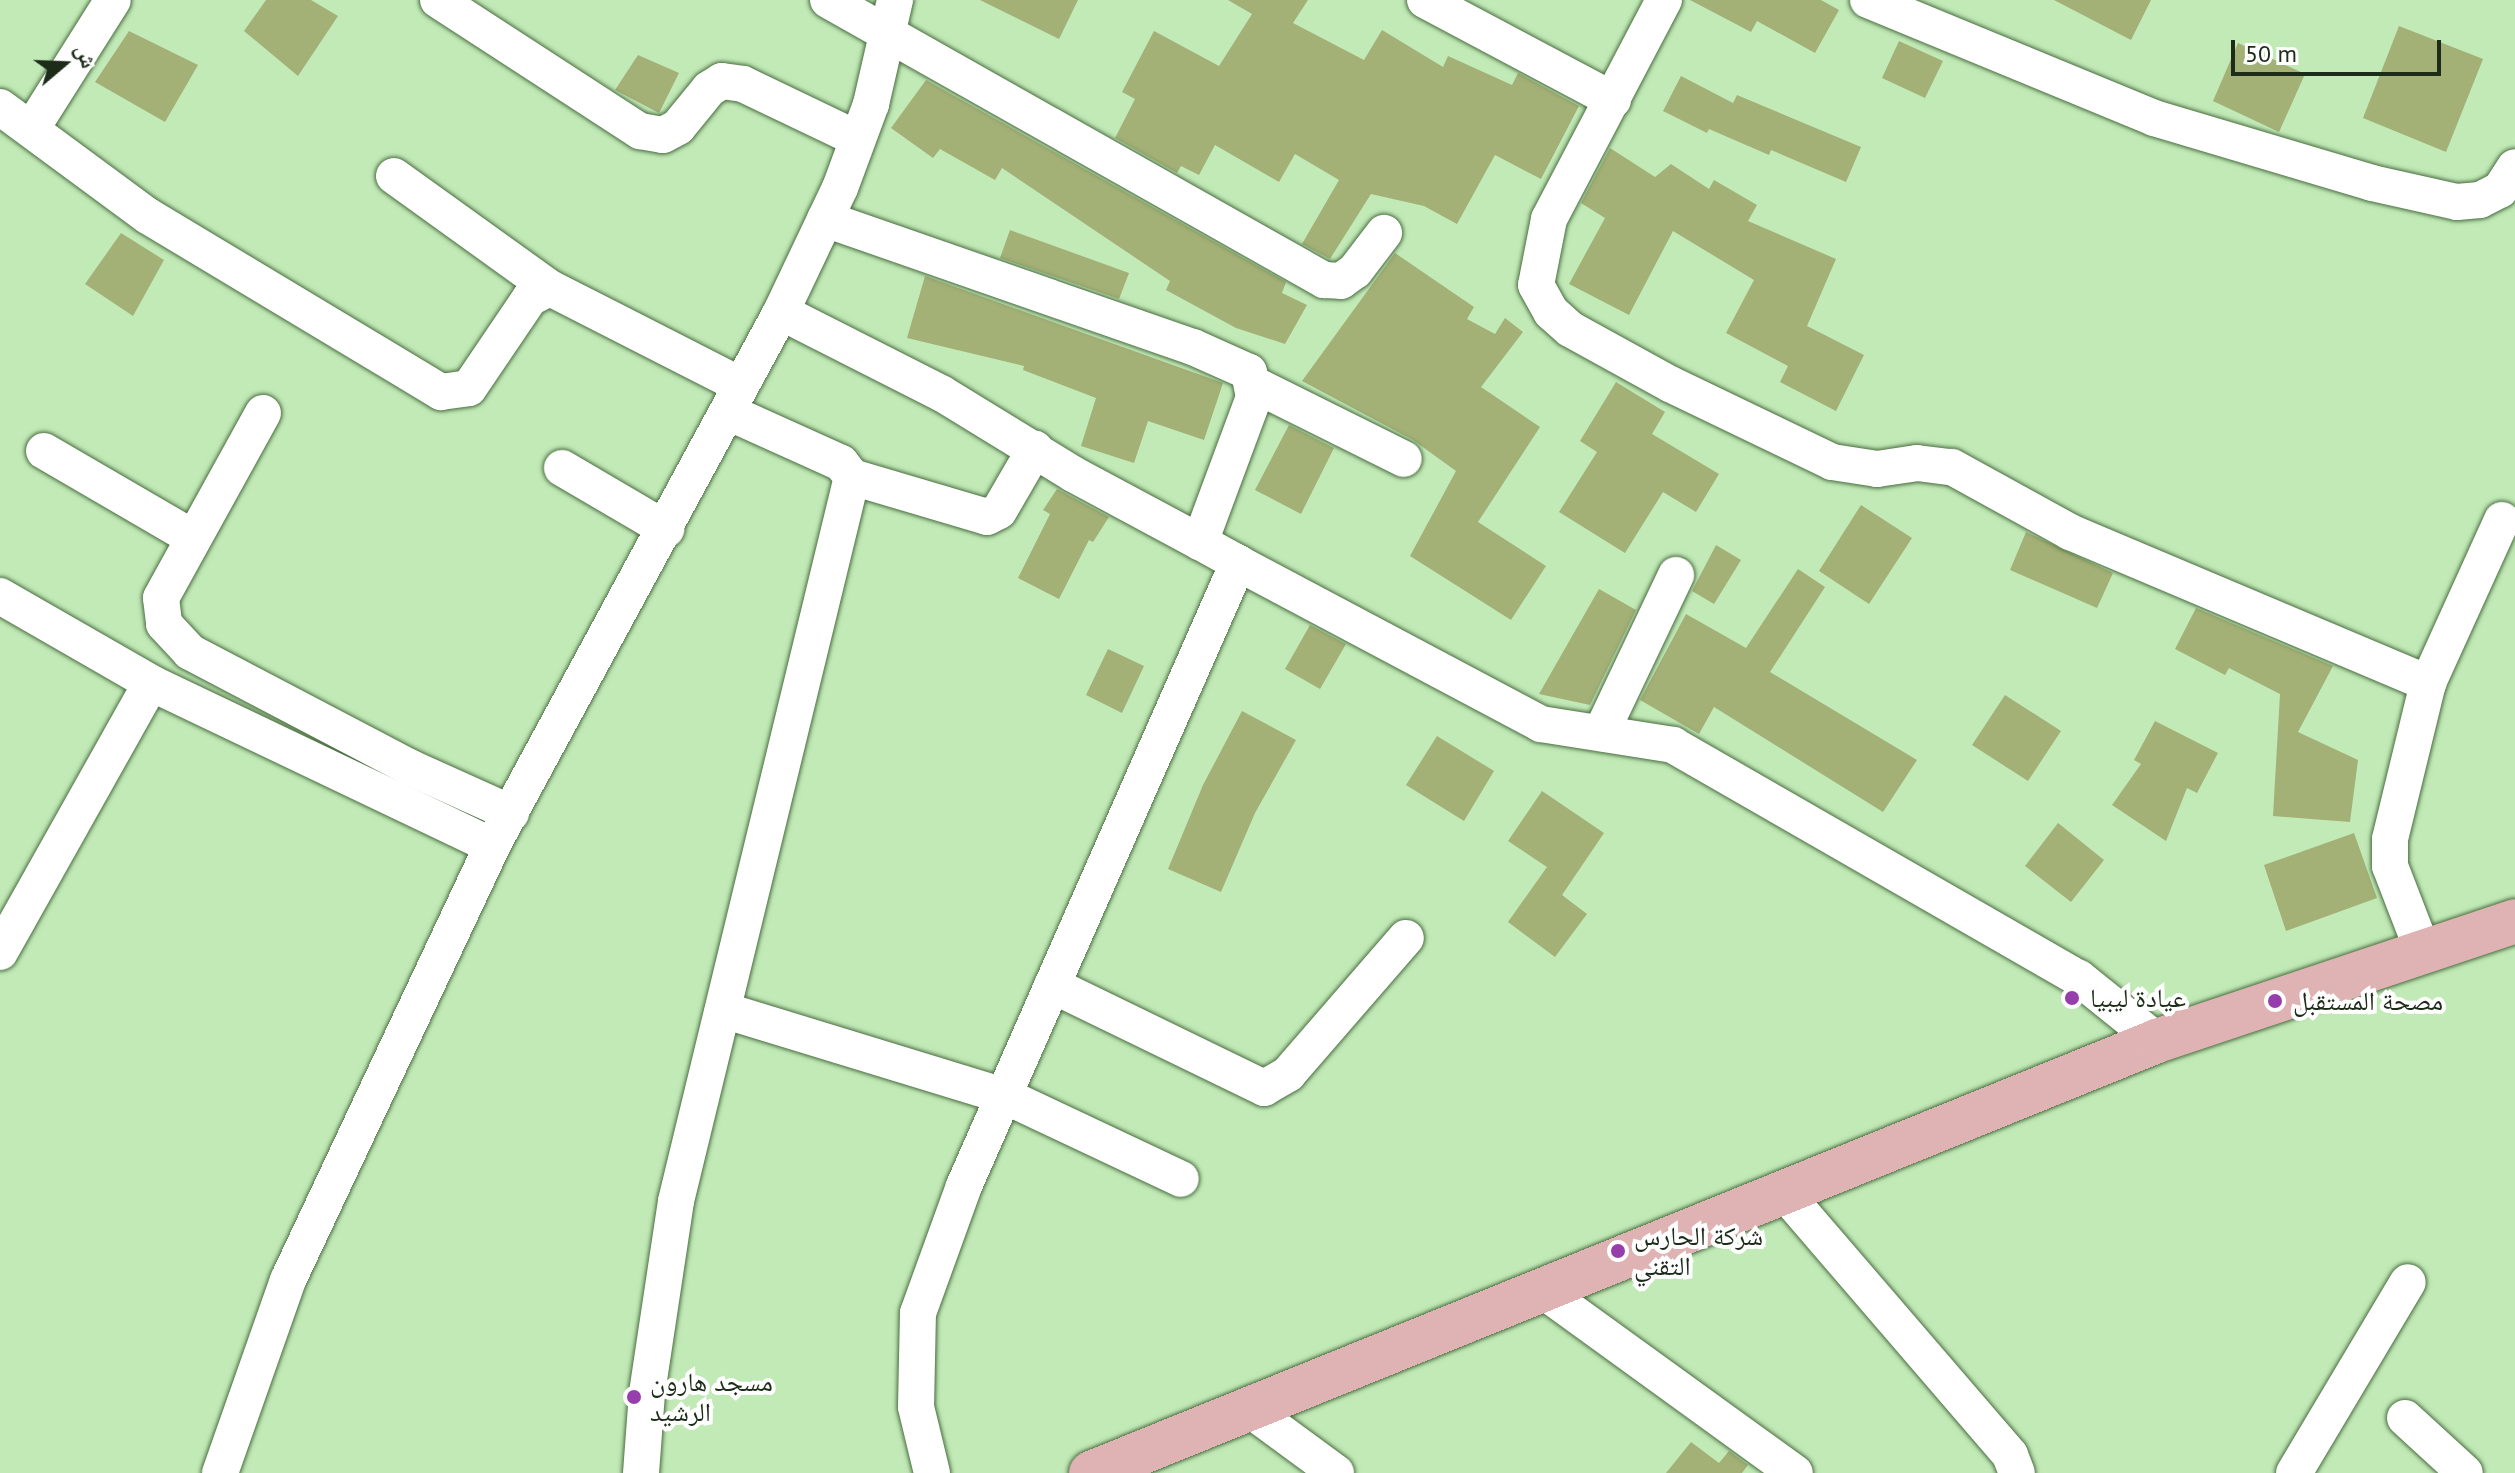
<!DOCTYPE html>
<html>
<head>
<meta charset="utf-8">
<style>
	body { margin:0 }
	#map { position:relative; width:2515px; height:1473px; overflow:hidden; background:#c2eab7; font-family:"PT Sans","Noto Naskh Arabic",sans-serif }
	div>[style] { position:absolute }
	.building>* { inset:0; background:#a3b076 }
	.roads { filter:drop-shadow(0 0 2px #4a6d40) drop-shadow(0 0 2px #4a6d40) }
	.minor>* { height:36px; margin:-18px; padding:0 18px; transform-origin:18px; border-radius:18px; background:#fff }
	.major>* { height:44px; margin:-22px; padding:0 22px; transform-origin:22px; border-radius:22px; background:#dfb3b4 }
	.dots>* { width:22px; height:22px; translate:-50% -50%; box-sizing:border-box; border:4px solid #fefefe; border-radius:50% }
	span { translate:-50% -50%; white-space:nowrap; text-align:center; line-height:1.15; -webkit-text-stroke:8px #fefefe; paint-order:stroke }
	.poi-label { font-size:26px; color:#1d2c19 }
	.left { translate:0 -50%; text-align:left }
	.north { position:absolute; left:24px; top:24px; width:80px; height:80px; -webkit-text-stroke:6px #fefefe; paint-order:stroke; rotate:71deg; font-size:22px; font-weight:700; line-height:32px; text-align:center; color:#1d2c19 }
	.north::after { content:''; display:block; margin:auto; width:28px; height:36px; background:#1d2c19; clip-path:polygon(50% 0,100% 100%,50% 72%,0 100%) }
	.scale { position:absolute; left:2231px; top:40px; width:210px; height:36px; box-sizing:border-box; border:4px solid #1d2c19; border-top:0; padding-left:10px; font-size:24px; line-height:28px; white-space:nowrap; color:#1d2c19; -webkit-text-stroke:6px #fefefe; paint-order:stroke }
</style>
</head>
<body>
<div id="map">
	<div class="building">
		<i style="clip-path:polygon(266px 0,311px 0,338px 16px,298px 76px,244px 31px)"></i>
		<i style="clip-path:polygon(980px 0,1078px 0,1059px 39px)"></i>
		<i style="clip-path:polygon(1228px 0,1308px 0,1293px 23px,1364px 60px,1382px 30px,1443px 67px,1448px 56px,1512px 85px,1518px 73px,1579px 106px,1541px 179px,1495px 155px,1457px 224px,1424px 206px,1371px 194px,1330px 259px,1302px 244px,1339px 180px,1295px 154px,1279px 182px,1215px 145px,1199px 175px,1181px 166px,1177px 173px,1115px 138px,1135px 99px,1122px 92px,1154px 31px,1219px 66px,1252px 14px)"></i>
		<i style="clip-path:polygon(1690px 0,1821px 0,1839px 10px,1815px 53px,1757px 21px,1751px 32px)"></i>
		<i style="clip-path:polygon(2054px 0,2151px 0,2131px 40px)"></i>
		<i style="clip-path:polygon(2399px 26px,2483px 59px,2446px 152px,2363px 118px)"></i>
		<i style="clip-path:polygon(129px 31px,198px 65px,165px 122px,95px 82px)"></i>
		<i style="clip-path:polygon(1899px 41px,1943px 61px,1925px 98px,1882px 78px)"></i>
		<i style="clip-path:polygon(2238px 43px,2305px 74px,2279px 132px,2213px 101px)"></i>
		<i style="clip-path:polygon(638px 55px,679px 73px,659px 113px,615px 90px)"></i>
		<i style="clip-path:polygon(1681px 76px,1733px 103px,1737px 95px,1861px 147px,1846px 182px,1771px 150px,1769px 155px,1709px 129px,1707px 133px,1663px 111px)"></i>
		<i style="clip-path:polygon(926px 80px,1286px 282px,1282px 293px,1307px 305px,1285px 344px,1236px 328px,1166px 290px,1170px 281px,1002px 168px,995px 180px,940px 149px,933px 158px,891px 128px)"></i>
		<i style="clip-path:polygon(1610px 148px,1655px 177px,1671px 164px,1709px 189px,1714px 180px,1757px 205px,1748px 221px,1836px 259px,1807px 326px,1864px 355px,1836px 411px,1780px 382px,1788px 366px,1726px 333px,1754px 280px,1673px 231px,1629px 315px,1569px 284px,1605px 218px,1581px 203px)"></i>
		<i style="clip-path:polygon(1010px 230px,1129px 273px,1119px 299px,1000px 258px)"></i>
		<i style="clip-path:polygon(121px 233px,164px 260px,133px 316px,85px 284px)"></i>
		<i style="clip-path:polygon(1395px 253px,1474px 307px,1467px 319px,1495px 334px,1505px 318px,1523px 332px,1481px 387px,1540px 427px,1478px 522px,1546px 566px,1511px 620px,1410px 556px,1456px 471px,1413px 440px,1302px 381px)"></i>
		<i style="clip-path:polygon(925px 276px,1223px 383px,1204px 440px,1148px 421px,1134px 463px,1081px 446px,1096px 398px,1023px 370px,1024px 366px,907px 338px)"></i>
		<i style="clip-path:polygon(1616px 382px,1665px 412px,1652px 434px,1719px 474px,1696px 512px,1663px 492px,1625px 553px,1559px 512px,1597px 452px,1580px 441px)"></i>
		<i style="clip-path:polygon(1289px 425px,1334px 448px,1301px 514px,1255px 490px)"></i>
		<i style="clip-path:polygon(1057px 489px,1109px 517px,1093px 542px,1089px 540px,1059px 599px,1018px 578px,1050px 514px,1043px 510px)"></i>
		<i style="clip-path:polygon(1861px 505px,1912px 538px,1869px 604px,1819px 571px)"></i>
		<i style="clip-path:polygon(2026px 532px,2113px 573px,2097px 608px,2010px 570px)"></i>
		<i style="clip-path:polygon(1716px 545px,1741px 560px,1714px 604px,1692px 591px)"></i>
		<i style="clip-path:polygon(1798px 569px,1825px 587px,1770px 672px,1917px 760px,1883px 812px,1714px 707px,1699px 734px,1640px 700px,1686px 614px,1746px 648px)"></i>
		<i style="clip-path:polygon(1599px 589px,1636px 610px,1590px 705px,1539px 694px)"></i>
		<i style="clip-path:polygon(2196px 608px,2333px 666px,2298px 732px,2358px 760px,2350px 822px,2273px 816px,2280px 694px,2229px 668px,2225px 675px,2175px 649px)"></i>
		<i style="clip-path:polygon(1310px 625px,1346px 644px,1320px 689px,1285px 669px)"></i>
		<i style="clip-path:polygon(1108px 649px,1144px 666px,1122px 713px,1086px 695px)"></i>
		<i style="clip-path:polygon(2005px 695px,2061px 731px,2028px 781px,1972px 745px)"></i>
		<i style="clip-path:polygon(1242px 711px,1296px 740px,1255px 813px,1221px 892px,1168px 869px,1203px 785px)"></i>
		<i style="clip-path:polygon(2155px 721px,2218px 753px,2197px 793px,2187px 788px,2166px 841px,2112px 805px,2141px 764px,2134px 760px)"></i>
		<i style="clip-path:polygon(1437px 736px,1494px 771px,1464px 821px,1406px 785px)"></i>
		<i style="clip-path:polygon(1542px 791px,1604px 833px,1562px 895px,1587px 914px,1555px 957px,1508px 922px,1547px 867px,1508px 841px)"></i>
		<i style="clip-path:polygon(2058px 823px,2104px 860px,2071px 902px,2025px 866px)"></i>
		<i style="clip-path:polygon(2354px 833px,2377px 898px,2286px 931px,2264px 865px)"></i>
		<i style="clip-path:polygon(1691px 1442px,1719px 1463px,1729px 1451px,1748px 1465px,1742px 1473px,1666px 1473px)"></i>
	</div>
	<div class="roads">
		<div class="minor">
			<i style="left:438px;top:0;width:241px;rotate:33deg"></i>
			<i style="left:640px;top:131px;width:23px;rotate:10deg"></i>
			<i style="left:663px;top:135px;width:17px;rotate:-28deg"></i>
			<i style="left:678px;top:127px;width:49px;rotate:-50.8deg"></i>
			<i style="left:709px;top:89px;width:15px;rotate:-32deg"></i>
			<i style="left:722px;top:81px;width:21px;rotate:8deg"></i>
			<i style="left:743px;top:84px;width:127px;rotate:25.6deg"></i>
			<i style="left:828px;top:0;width:570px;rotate:29.45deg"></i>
			<i style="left:1324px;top:280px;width:17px;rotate:3deg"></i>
			<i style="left:1341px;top:281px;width:17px;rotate:-36deg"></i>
			<i style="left:1355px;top:271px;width:48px;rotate:-52.7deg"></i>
			<i style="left:1425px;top:0;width:213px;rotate:28deg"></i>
			<i style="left:1664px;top:0;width:247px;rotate:117.7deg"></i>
			<i style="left:1549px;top:219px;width:67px;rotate:101.1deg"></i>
			<i style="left:1536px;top:285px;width:31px;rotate:61deg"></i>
			<i style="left:1551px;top:312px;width:25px;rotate:42deg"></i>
			<i style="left:1570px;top:329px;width:114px;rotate:28.8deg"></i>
			<i style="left:1670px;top:384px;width:180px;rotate:25.7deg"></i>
			<i style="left:1832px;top:462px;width:46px;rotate:8.8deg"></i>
			<i style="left:1877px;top:469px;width:40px;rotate:-8.5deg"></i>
			<i style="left:1917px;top:463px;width:35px;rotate:7deg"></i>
			<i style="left:1952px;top:467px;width:135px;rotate:28.8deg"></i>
			<i style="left:2070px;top:532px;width:389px;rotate:22.9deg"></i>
			<i style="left:1868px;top:0;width:309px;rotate:22.4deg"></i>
			<i style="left:2154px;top:118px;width:227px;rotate:16.6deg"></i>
			<i style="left:2372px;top:183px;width:87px;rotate:12.6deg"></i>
			<i style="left:2457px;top:202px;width:23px;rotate:-5deg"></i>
			<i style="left:2480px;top:200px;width:22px;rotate:-27deg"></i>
			<i style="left:2500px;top:190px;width:27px;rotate:-57deg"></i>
			<i style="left:0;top:107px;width:184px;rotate:36.4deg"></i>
			<i style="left:148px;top:216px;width:342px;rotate:31deg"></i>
			<i style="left:441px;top:392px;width:28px;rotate:-8deg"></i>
			<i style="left:469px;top:388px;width:109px;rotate:-55.9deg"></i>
			<i style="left:530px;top:298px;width:22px;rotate:-27deg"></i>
			<i style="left:550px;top:288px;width:213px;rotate:27deg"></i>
			<i style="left:32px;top:128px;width:151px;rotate:-57.7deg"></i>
			<i style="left:394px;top:176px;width:192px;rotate:35.7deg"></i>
			<i style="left:825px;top:219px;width:390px;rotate:19.2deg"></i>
			<i style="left:1193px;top:347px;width:61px;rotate:24.1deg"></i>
			<i style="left:1249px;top:372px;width:25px;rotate:79deg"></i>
			<i style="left:1254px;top:397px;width:155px;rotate:110.4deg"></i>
			<i style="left:1200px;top:542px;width:43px;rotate:28.9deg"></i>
			<i style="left:781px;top:312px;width:179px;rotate:26.9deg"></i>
			<i style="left:941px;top:393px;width:155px;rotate:31.5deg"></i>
			<i style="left:1073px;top:474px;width:144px;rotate:28.2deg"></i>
			<i style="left:1255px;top:385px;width:166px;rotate:26.4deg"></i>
			<i style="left:263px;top:413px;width:211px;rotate:118.9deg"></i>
			<i style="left:161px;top:598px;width:26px;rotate:83deg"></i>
			<i style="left:164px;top:624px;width:38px;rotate:47deg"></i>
			<i style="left:190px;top:652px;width:247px;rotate:27.7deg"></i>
			<i style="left:409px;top:767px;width:112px;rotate:24.3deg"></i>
			<i style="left:44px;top:451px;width:171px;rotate:30.2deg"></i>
			<i style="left:562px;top:468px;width:121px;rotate:30.4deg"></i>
			<i style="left:852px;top:477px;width:141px;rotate:16.5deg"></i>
			<i style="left:987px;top:517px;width:13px;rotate:-27deg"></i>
			<i style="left:999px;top:511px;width:72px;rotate:-59.9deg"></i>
			<i style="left:0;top:596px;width:174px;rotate:29.9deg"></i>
			<i style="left:151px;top:683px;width:378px;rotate:25.5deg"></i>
			<i style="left:1601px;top:733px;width:175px;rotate:-64.6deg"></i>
			<i style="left:2422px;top:949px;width:89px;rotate:-111.1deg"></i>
			<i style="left:2390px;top:866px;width:27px;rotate:-90deg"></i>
			<i style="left:2390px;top:839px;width:161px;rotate:-76.3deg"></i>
			<i style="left:2428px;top:683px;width:179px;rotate:-65.6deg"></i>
			<i style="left:0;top:952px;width:308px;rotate:-60.7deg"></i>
			<i style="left:1052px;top:985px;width:236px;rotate:25.9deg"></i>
			<i style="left:1264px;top:1088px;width:28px;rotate:-30deg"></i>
			<i style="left:1288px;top:1074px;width:180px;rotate:-49.1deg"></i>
			<i style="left:723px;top:1010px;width:297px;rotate:17deg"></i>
			<i style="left:1007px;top:1097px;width:192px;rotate:25.2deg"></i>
			<i style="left:1783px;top:1191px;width:348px;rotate:49.3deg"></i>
			<i style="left:2010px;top:1455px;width:19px;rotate:69deg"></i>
			<i style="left:1542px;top:1290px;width:312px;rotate:35.9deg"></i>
			<i style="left:1249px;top:1409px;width:108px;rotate:36.3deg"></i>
			<i style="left:2405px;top:1418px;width:81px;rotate:42.5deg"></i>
			<i style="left:220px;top:1473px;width:205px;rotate:-70.6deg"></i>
			<i style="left:288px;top:1280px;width:480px;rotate:-64.8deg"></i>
			<i style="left:492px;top:846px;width:607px;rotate:-61.58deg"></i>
			<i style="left:781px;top:312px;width:137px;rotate:-64.6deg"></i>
			<i style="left:840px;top:188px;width:90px;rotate:-69.7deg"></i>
			<i style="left:871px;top:104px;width:107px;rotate:-77deg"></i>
			<i style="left:641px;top:1473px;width:80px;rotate:-85.7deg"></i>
			<i style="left:647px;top:1393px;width:194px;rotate:-81.4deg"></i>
			<i style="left:676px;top:1201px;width:745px;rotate:-76.34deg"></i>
			<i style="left:852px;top:477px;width:18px;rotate:-128deg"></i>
			<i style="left:841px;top:463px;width:124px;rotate:-155.7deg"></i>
			<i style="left:932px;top:1473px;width:68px;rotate:-103.6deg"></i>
			<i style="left:916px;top:1407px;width:94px;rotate:-88.8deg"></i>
			<i style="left:918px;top:1313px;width:135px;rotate:-70.1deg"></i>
			<i style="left:964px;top:1186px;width:681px;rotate:-66.26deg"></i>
			<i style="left:1238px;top:563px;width:343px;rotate:28deg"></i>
			<i style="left:1541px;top:724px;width:134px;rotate:9deg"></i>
			<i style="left:1673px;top:745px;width:468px;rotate:29.9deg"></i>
			<i style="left:2079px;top:978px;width:100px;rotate:38.9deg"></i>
			<i style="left:2294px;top:1473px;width:222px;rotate:-59.2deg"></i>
		</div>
		<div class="major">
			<i style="left:1091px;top:1473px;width:1150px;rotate:-22.06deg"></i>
			<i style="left:2157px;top:1041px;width:378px;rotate:-18.5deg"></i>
		</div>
	</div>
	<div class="dots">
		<i style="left:2072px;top:998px;background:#963eab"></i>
		<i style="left:2275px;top:1001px;background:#963eab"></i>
		<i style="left:1618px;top:1251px;background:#963eab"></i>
		<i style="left:634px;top:1397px;background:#963eab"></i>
	</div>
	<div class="poi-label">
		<span class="left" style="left:2090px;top:998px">عيادة ليبيا</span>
		<span class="left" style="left:2293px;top:1001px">مصحة المستقبل</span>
		<span class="left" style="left:1634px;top:1251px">شركة الحارس<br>التقني</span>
		<span class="left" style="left:650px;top:1397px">مسجد هارون<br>الرشيد</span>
	</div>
	<div class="north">ش</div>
	<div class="scale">50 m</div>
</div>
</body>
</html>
